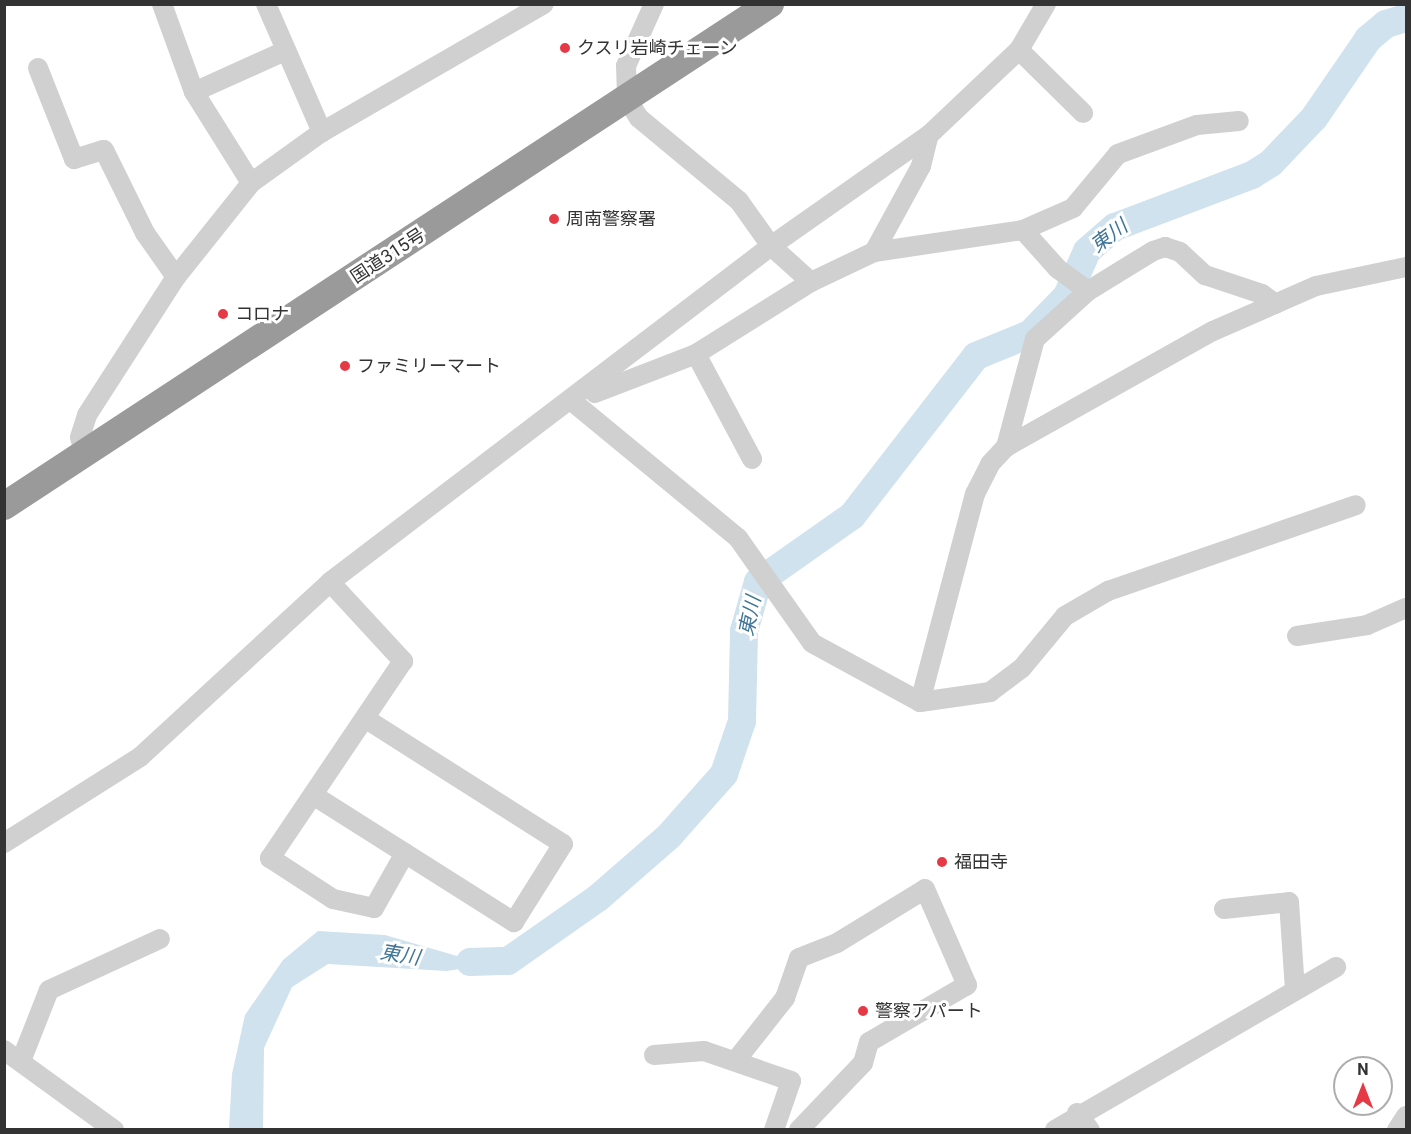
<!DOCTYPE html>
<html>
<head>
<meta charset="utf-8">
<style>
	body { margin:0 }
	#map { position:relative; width:1411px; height:1134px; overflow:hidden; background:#fff; font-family:Roboto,"Noto Sans JP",sans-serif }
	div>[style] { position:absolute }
	.water>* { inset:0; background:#cfe2ee }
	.river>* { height:28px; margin:-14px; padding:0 14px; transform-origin:14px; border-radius:14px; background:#cfe2ee }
	.minor>* { height:20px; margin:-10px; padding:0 10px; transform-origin:10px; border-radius:10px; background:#d0d0d0 }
	.highway>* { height:28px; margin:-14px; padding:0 14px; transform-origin:14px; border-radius:14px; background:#9a9a9a }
	.dots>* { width:16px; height:16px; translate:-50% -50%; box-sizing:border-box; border:3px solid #fff; border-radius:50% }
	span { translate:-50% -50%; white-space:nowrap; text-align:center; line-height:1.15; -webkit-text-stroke:6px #fff; paint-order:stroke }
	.poi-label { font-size:18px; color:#333 }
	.left { translate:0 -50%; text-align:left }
	.street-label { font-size:18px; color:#333 }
	.water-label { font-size:20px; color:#3f7597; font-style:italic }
	.frame { position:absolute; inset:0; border:6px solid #333; pointer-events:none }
	.north { position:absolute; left:1333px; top:1056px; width:60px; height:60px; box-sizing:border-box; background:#fff; border:2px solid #adadad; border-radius:50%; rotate:0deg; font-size:16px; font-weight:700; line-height:24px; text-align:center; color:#333 }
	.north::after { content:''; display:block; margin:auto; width:21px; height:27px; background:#e63946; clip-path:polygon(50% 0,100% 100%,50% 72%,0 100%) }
</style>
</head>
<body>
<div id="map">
	<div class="water">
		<i style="clip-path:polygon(318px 931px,385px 935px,464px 958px,508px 961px,447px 971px,328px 964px,292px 987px,264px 1048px,263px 1129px,229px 1129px,232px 1074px,245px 1015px,283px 960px)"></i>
	</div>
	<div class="river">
		<i style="left:470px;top:962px;width:38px;rotate:-2deg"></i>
		<i style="left:508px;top:961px;width:110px;rotate:-35deg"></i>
		<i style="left:598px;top:898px;width:94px;rotate:-41.1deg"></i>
		<i style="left:669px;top:836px;width:83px;rotate:-48.4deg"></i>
		<i style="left:724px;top:774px;width:56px;rotate:-71.2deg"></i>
		<i style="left:742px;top:721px;width:90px;rotate:-88.7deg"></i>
		<i style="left:744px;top:631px;width:51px;rotate:-74.1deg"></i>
		<i style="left:758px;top:582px;width:115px;rotate:-35.1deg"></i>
		<i style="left:852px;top:516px;width:202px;rotate:-52.2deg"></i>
		<i style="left:976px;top:356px;width:58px;rotate:-22.2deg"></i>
		<i style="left:1030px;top:334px;width:53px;rotate:-45.8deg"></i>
		<i style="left:1067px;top:296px;width:49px;rotate:-66deg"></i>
		<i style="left:1087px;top:251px;width:37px;rotate:-41deg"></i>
		<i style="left:1115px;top:227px;width:147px;rotate:-20.8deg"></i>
		<i style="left:1252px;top:175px;width:22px;rotate:-32deg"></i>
		<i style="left:1271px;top:163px;width:62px;rotate:-46.3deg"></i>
		<i style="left:1314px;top:118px;width:96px;rotate:-55.6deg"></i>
		<i style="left:1368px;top:39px;width:23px;rotate:-40deg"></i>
		<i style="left:1386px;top:24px;width:21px;rotate:-17deg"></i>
	</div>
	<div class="minor">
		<i style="left:162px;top:4px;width:94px;rotate:70deg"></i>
		<i style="left:194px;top:92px;width:107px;rotate:57.9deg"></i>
		<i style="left:266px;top:4px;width:140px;rotate:66.4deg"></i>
		<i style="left:654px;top:4px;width:68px;rotate:114.3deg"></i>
		<i style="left:626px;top:66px;width:33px;rotate:88deg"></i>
		<i style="left:627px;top:99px;width:22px;rotate:58deg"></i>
		<i style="left:639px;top:118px;width:130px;rotate:39.7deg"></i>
		<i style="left:739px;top:201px;width:55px;rotate:54.6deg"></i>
		<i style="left:771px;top:246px;width:54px;rotate:42deg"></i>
		<i style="left:1019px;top:50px;width:90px;rotate:44.5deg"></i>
		<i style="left:38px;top:68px;width:98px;rotate:68.4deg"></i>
		<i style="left:74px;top:159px;width:31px;rotate:-17deg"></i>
		<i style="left:104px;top:150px;width:93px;rotate:63.7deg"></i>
		<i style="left:145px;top:233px;width:54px;rotate:54.8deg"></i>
		<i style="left:194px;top:92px;width:100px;rotate:-24.3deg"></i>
		<i style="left:1023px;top:230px;width:52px;rotate:48.1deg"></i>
		<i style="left:1058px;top:269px;width:37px;rotate:36deg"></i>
		<i style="left:874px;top:252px;width:98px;rotate:-61.3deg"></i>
		<i style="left:921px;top:166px;width:32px;rotate:-76deg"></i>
		<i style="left:696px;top:354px;width:119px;rotate:61.9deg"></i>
		<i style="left:595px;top:393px;width:108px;rotate:-21.1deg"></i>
		<i style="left:696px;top:354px;width:136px;rotate:-32.1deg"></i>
		<i style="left:811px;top:282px;width:70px;rotate:-25.5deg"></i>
		<i style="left:874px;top:252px;width:151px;rotate:-8.4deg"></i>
		<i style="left:1023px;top:230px;width:55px;rotate:-23.7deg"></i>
		<i style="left:1073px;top:208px;width:70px;rotate:-50.2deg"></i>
		<i style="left:1118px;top:154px;width:84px;rotate:-20.2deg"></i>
		<i style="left:1197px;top:125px;width:42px;rotate:-5.4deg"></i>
		<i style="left:573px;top:402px;width:214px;rotate:39.5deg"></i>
		<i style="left:738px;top:538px;width:128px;rotate:54.8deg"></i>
		<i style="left:812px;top:643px;width:123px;rotate:28.6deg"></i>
		<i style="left:920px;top:702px;width:71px;rotate:-8.1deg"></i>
		<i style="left:990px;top:692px;width:40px;rotate:-37deg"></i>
		<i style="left:1022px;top:668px;width:67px;rotate:-50.4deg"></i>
		<i style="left:1065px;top:616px;width:50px;rotate:-30.2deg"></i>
		<i style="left:1108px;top:591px;width:262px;rotate:-19.1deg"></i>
		<i style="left:1006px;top:447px;width:112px;rotate:-75deg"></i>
		<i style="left:1035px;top:339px;width:72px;rotate:-42.2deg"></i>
		<i style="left:1088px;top:291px;width:76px;rotate:-31.6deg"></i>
		<i style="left:1153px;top:251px;width:13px;rotate:-18deg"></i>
		<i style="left:1165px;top:247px;width:16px;rotate:18deg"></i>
		<i style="left:1180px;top:252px;width:34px;rotate:43deg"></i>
		<i style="left:1205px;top:275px;width:60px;rotate:18.4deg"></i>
		<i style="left:1262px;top:294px;width:17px;rotate:36deg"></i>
		<i style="left:84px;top:453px;width:16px;rotate:-104deg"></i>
		<i style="left:80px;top:437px;width:23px;rotate:-72deg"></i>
		<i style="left:87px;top:415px;width:164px;rotate:-57.2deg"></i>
		<i style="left:176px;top:277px;width:120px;rotate:-51.4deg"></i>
		<i style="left:251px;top:183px;width:87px;rotate:-35.7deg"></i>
		<i style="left:322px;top:132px;width:256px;rotate:-30deg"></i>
		<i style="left:330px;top:582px;width:108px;rotate:47.3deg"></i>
		<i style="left:403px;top:661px;width:238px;rotate:124deg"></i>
		<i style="left:270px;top:858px;width:75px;rotate:33.1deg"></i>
		<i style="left:333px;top:899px;width:42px;rotate:12.4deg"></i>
		<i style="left:374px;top:908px;width:63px;rotate:-60.6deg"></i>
		<i style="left:1297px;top:636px;width:71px;rotate:-8.9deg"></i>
		<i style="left:1367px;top:625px;width:43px;rotate:-23.6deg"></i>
		<i style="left:920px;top:702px;width:215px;rotate:-75.2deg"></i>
		<i style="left:975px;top:494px;width:34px;rotate:-63deg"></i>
		<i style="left:990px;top:464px;width:23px;rotate:-47deg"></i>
		<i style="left:1006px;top:447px;width:237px;rotate:-29.3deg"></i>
		<i style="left:1213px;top:331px;width:112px;rotate:-23.6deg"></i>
		<i style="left:1316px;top:286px;width:92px;rotate:-11.9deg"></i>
		<i style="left:313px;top:795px;width:238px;rotate:32.3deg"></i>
		<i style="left:514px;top:922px;width:92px;rotate:-57.9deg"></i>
		<i style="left:563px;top:844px;width:233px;rotate:-147.6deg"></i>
		<i style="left:4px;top:843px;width:161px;rotate:-32.3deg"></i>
		<i style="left:140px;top:757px;width:258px;rotate:-42.6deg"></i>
		<i style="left:330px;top:582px;width:554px;rotate:-37.3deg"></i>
		<i style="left:771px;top:246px;width:193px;rotate:-35.1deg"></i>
		<i style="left:929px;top:135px;width:124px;rotate:-43.4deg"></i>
		<i style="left:1019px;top:50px;width:53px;rotate:-59.6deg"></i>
		<i style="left:1224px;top:909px;width:65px;rotate:-6.1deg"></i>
		<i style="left:1289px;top:902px;width:89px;rotate:86.1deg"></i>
		<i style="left:4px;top:1050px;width:136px;rotate:36deg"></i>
		<i style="left:654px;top:1055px;width:50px;rotate:-4.6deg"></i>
		<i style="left:704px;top:1051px;width:92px;rotate:19deg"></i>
		<i style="left:791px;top:1081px;width:52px;rotate:109.1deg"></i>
		<i style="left:737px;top:1059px;width:78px;rotate:-51.8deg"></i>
		<i style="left:785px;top:998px;width:42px;rotate:-70.7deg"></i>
		<i style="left:799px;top:958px;width:41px;rotate:-21.5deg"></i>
		<i style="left:837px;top:943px;width:103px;rotate:-31.5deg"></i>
		<i style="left:925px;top:889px;width:105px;rotate:66.4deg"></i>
		<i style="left:967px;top:985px;width:113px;rotate:149.8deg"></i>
		<i style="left:869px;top:1042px;width:22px;rotate:106deg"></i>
		<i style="left:863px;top:1063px;width:93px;rotate:133.7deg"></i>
		<i style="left:21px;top:1061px;width:76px;rotate:-68.5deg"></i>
		<i style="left:49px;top:990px;width:122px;rotate:-24.7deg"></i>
		<i style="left:1077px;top:1113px;width:21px;rotate:53deg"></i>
		<i style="left:1055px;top:1130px;width:325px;rotate:-30.1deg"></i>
		<i style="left:1397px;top:1130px;width:17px;rotate:-57deg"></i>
	</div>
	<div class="highway">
		<i style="left:4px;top:506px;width:916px;rotate:-33.24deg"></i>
	</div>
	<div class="dots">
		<i style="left:565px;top:48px;background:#e63946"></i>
		<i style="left:554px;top:219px;background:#e63946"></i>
		<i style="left:223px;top:314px;background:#e63946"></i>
		<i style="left:345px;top:366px;background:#e63946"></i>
		<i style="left:942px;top:862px;background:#e63946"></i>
		<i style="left:863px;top:1011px;background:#e63946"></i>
	</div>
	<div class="poi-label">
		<span class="left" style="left:577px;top:48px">クスリ岩崎チェーン</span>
		<span class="left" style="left:566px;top:219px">周南警察署</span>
		<span class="left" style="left:235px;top:314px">コロナ</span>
		<span class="left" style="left:357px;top:366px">ファミリーマート</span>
		<span class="left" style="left:954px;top:862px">福田寺</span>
		<span class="left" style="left:875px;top:1011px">警察アパート</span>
	</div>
	<div class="street-label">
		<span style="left:388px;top:256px;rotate:-33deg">国道315号</span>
	</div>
	<div class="water-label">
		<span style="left:1109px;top:236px;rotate:-37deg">東川</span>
		<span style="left:750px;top:616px;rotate:-78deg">東川</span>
		<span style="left:400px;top:955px;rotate:9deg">東川</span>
	</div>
	<div class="frame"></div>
	<div class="north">N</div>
</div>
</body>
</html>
